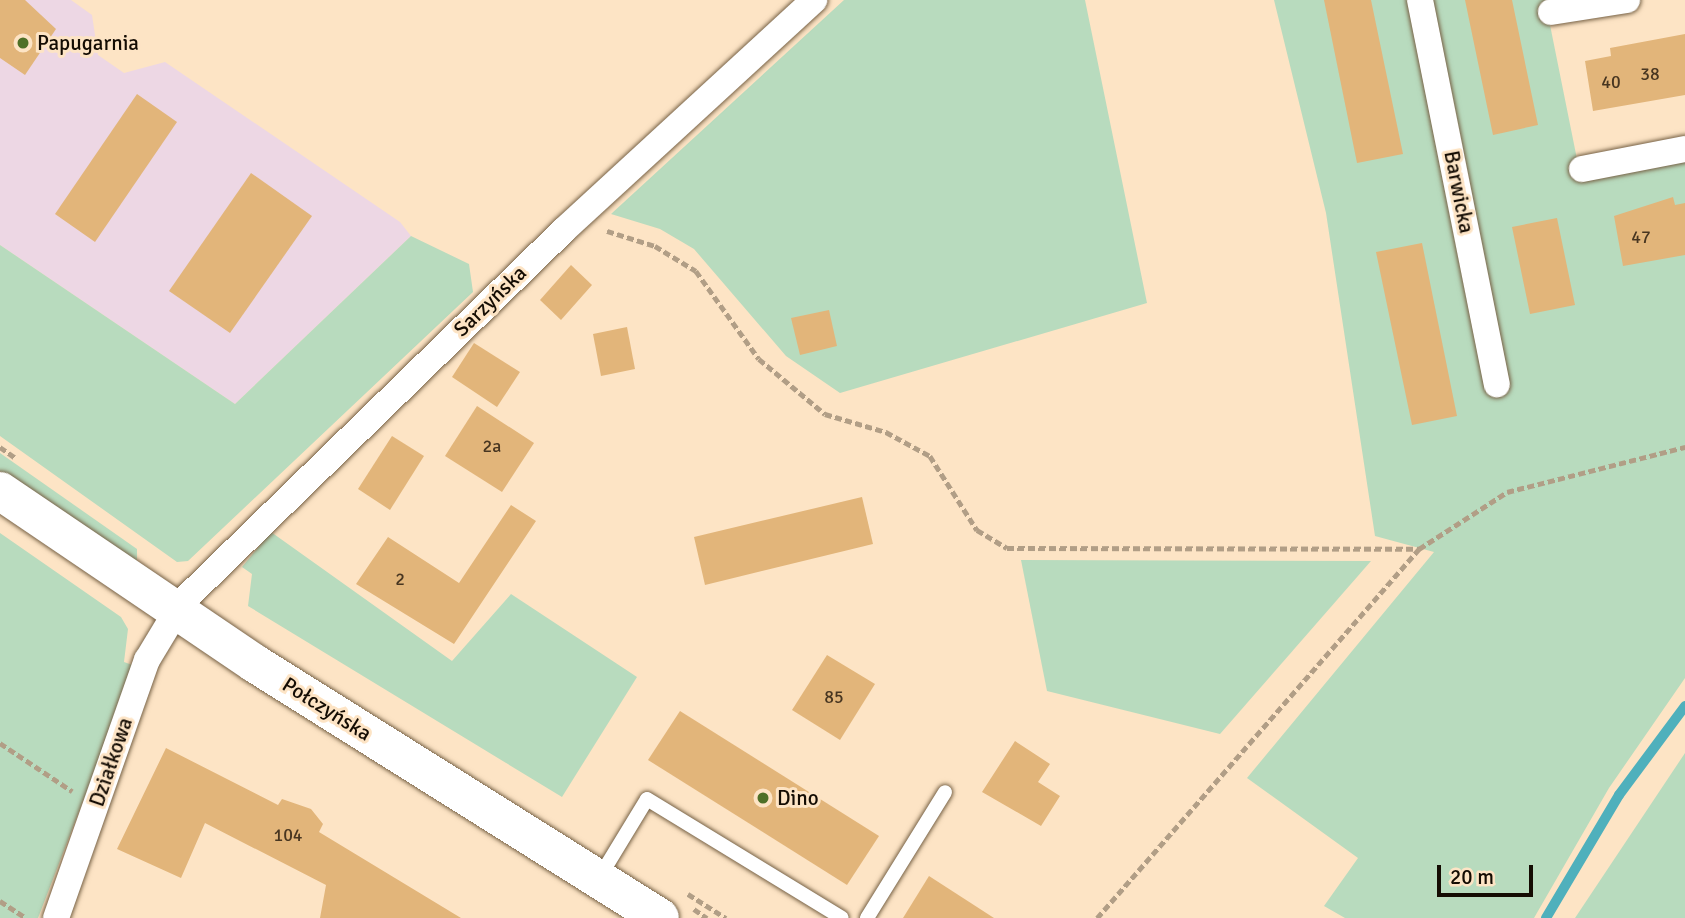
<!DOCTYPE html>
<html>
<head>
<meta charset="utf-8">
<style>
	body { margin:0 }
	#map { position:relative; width:1685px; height:918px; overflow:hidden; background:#fde4c5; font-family:Signika,sans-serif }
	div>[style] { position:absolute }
	.industrial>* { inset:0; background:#edd7e4 }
	.green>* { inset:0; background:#b8dbbe }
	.stream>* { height:10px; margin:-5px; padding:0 5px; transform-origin:5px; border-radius:5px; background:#4fb0bc }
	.building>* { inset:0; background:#e2b57a }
	.path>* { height:4.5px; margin-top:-2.25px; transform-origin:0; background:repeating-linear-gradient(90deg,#b19e86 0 7px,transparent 0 10.5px) }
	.roads { filter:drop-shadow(0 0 2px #776246) drop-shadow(0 0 2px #776246) }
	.lane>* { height:14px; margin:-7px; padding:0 7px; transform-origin:7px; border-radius:7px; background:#fff }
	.street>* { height:26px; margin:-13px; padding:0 13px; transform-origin:13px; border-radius:13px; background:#fff }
	.secondary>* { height:38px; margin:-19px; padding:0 19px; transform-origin:19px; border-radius:19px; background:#fff }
	.dots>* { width:19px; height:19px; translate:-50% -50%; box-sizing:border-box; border:4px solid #fde4c5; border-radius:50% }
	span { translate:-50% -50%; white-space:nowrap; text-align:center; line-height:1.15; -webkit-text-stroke:6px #fde4c5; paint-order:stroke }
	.number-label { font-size:18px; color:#483621 }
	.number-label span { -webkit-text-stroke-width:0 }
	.poi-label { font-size:21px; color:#140c03 }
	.left { translate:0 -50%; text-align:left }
	.street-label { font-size:21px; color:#140c03 }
	.scale { position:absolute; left:1437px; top:865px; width:96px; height:32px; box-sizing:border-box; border:4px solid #140c03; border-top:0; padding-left:9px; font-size:21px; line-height:24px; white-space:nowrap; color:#140c03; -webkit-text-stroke:5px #fde4c5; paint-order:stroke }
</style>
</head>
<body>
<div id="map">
	<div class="industrial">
		<i style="clip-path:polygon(0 0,71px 0,92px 15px,98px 55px,124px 73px,165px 62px,400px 222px,411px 236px,235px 404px,0 245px)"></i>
	</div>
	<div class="green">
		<i style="clip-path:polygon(844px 0,1085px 0,1147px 303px,840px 393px,786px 356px,694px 249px,660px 229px,611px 214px)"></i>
		<i style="clip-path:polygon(1274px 0,1545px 0,1581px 179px,1685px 161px,1685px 678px,1609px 788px,1534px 918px,1345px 918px,1324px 906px,1358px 858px,1247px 778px,1434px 552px,1375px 536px,1326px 213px)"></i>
		<i style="clip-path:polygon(411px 236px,469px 264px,473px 292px,188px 561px,177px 562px,0 436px,0 245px,235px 404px)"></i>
		<i style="clip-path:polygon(0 453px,137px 549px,137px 566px,0 471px)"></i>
		<i style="clip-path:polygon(271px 532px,452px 661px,511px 594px,637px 677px,562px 797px,248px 606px,252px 574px,242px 567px)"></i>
		<i style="clip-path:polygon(0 533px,121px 617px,128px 629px,124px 662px,135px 666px,38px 918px,0 918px)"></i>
		<i style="clip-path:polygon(1021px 560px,1371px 561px,1220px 734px,1047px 691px)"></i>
		<i style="clip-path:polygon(1685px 753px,1685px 918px,1575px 918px)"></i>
	</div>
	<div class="stream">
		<i style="left:1546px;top:918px;width:143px;rotate:-59.3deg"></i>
		<i style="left:1619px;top:795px;width:111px;rotate:-53.4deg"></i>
	</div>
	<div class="building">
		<i style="clip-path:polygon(0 0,25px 0,56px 29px,25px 75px,0 58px)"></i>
		<i style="clip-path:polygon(1324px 0,1371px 0,1403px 154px,1357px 163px)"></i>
		<i style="clip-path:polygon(1465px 0,1512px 0,1538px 125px,1493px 135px)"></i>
		<i style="clip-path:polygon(1685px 34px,1685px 95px,1593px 111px,1585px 61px,1611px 56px,1610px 48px)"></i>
		<i style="clip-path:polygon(137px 94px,177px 122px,95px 242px,55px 214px)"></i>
		<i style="clip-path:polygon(251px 173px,312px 216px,230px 333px,169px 291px)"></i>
		<i style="clip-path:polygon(1673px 197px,1675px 205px,1685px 203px,1685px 255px,1623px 266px,1614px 216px)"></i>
		<i style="clip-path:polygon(1557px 218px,1575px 305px,1530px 314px,1512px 227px)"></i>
		<i style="clip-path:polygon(1422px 243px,1457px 416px,1412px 425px,1376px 252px)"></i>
		<i style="clip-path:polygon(571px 265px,592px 285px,561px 320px,540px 300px)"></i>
		<i style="clip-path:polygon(829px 310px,837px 346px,800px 355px,791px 318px)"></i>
		<i style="clip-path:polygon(627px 327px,635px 369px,601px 376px,593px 334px)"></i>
		<i style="clip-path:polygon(474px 343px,520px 372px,497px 407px,452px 377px)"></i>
		<i style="clip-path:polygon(477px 406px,534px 443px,502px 492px,445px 456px)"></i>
		<i style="clip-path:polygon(392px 436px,424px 456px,390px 510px,358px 489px)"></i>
		<i style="clip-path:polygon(862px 497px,873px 544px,705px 585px,694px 537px)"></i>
		<i style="clip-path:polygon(511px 505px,536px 521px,454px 644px,356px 584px,388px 537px,459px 583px)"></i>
		<i style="clip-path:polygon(827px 655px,875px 684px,840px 740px,792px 710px)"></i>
		<i style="clip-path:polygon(680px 711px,879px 836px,847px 885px,648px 760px)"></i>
		<i style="clip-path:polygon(1015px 741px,1050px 764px,1038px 782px,1060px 796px,1041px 826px,982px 792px)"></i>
		<i style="clip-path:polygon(166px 748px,278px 805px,282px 799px,311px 809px,323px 824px,319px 832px,461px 918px,320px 918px,326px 885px,205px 823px,181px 878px,117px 849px)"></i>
		<i style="clip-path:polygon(929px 876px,994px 918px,903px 918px)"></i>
	</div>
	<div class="path">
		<i style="left:607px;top:231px;width:50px;rotate:17.4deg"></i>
		<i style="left:655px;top:246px;width:48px;rotate:31.4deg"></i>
		<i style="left:696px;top:271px;width:108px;rotate:54.4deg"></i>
		<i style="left:759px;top:359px;width:86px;rotate:39.8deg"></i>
		<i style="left:825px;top:414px;width:64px;rotate:16.4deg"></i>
		<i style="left:886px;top:432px;width:50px;rotate:28.6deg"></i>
		<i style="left:930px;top:456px;width:88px;rotate:57.6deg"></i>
		<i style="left:977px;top:530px;width:35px;rotate:31deg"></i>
		<i style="left:1007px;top:548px;width:412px;rotate:0.1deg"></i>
		<i style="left:0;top:447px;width:19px;rotate:35deg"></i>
		<i style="left:0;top:743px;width:87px;rotate:33.7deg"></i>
		<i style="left:688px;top:894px;width:45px;rotate:32.3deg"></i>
		<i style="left:0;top:901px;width:31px;rotate:33deg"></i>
		<i style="left:694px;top:909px;width:16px;rotate:35deg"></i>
		<i style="left:1097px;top:918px;width:490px;rotate:-48.9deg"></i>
		<i style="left:1419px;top:549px;width:105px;rotate:-32.9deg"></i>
		<i style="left:1507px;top:492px;width:184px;rotate:-14.2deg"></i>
	</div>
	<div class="roads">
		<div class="lane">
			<i style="left:599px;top:878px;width:92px;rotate:-58.7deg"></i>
			<i style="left:647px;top:799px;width:228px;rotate:31.4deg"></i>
			<i style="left:867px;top:918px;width:148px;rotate:-58.2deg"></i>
		</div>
		<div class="street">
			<i style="left:1420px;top:0;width:392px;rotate:78.7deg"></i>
			<i style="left:1551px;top:12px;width:77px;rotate:-9deg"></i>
			<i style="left:1582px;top:169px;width:105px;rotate:-11deg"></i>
			<i style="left:56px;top:918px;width:274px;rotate:-70.6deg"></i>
			<i style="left:147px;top:660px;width:68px;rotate:-58.9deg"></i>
			<i style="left:182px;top:602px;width:533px;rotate:-44.24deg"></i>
			<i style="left:564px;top:230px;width:340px;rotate:-42.6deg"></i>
		</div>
		<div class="secondary">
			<i style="left:0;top:491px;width:307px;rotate:34.1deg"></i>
			<i style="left:254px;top:663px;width:479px;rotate:32.1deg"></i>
		</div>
	</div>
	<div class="dots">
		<i style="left:23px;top:43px;background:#4e7027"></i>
		<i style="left:763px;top:798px;background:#4e7027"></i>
	</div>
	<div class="number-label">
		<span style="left:1650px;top:74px">38</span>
		<span style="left:1611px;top:82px">40</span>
		<span style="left:1641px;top:237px">47</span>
		<span style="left:492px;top:446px">2a</span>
		<span style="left:400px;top:579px">2</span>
		<span style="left:834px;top:697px">85</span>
		<span style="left:288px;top:835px">104</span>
	</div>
	<div class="poi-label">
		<span class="left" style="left:37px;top:43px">Papugarnia</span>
		<span class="left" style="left:777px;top:798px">Dino</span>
	</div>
	<div class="street-label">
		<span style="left:1459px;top:192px;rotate:79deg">Barwicka</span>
		<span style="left:490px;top:301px;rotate:-44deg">Sarzyńska</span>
		<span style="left:327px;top:709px;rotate:32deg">Połczyńska</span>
		<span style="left:111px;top:762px;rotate:-71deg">Działkowa</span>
	</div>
	<div class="scale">20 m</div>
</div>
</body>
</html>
